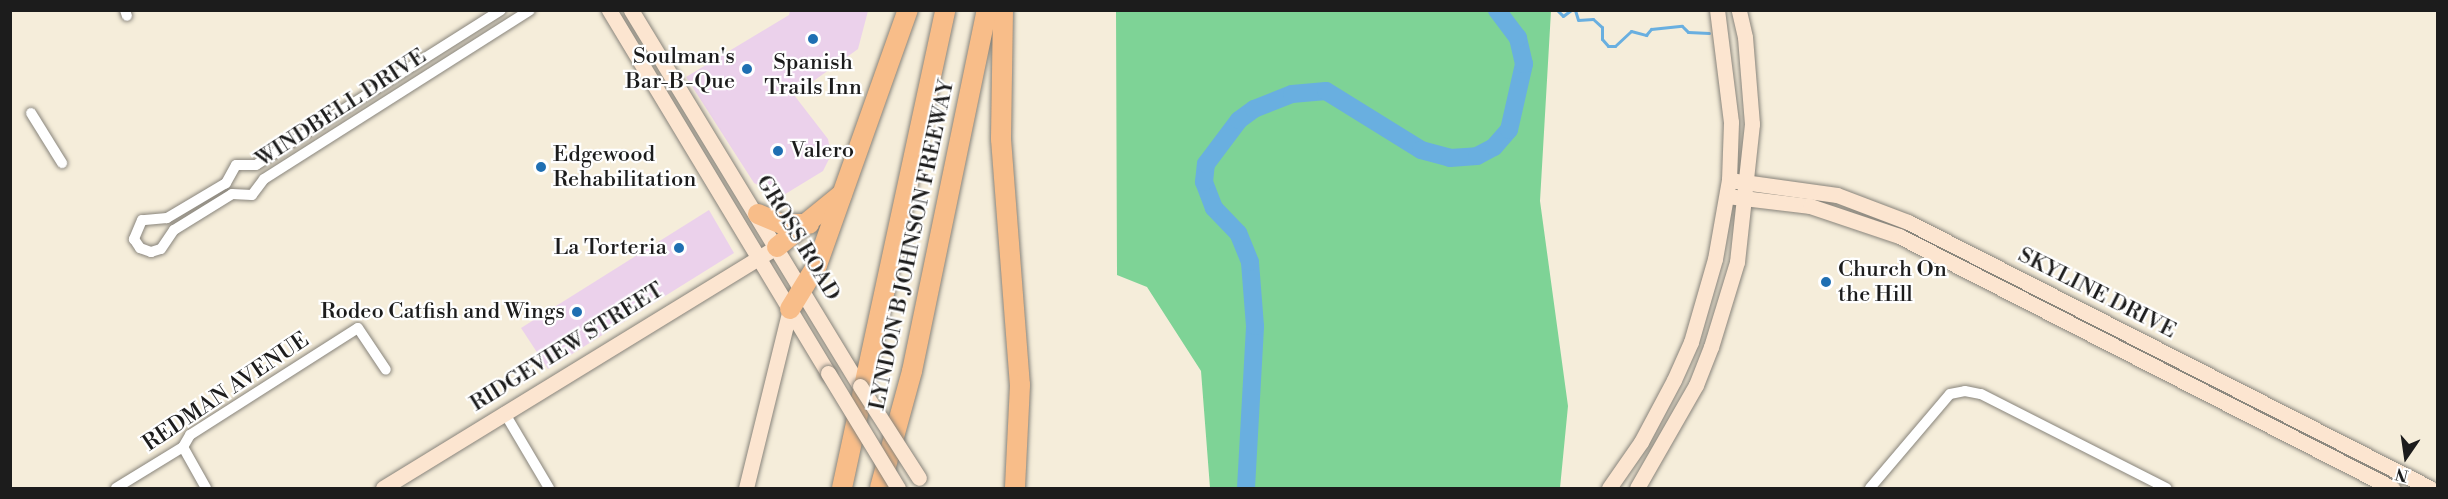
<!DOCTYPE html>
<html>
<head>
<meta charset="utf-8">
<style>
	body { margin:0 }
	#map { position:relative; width:2448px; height:499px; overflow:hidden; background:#f5edda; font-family:"Libre Bodoni",serif }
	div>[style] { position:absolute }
	.built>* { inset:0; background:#ebd1eb }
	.green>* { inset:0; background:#7ed396 }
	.stream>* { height:3px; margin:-1.5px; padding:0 1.5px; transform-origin:1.5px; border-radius:1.5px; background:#69afe0 }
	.river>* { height:18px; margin:-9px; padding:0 9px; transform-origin:9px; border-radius:9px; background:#69afe0 }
	.roads { filter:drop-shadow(0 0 2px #88847b) drop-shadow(0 0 2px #88847b) }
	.street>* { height:10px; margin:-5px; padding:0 5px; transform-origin:5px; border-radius:5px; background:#fff }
	.secondary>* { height:15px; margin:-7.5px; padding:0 7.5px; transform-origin:7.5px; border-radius:7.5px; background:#fce5d0 }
	.highway>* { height:20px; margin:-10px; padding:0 10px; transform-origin:10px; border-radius:10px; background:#f8bd89 }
	.bridges { filter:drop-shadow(0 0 2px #88847b) drop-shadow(0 0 2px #88847b) }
	.secondary-bridge>* { height:15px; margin:-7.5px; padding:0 7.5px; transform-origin:7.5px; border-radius:7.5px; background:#fce5d0 }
	.dots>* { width:16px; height:16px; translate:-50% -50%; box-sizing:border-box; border:3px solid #fff; border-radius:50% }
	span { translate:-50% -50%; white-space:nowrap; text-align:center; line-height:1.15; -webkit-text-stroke:4.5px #fff; paint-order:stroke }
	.poi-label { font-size:22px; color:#1c1c1c }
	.right { translate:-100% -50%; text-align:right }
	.left { translate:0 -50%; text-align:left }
	.street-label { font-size:22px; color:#1c1c1c }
	.frame { position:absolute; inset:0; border:12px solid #1c1c1c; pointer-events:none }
	.north { position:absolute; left:2376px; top:427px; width:60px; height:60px; -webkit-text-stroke:4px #fff; paint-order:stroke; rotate:193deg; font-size:16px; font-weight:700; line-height:24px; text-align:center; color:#1c1c1c }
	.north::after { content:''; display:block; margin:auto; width:21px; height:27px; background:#1c1c1c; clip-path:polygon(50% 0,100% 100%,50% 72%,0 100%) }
</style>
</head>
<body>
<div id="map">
	<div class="built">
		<i style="clip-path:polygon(790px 11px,868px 11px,858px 49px,794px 95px,828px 139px,831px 155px,823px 171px,782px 196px,754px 183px,686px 77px,789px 15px)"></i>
		<i style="clip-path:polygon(709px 210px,734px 253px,548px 369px,521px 328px)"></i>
	</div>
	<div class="green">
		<i style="clip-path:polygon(1116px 11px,1551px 11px,1540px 201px,1568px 406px,1560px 488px,1210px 488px,1201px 371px,1147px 287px,1117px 275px)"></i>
	</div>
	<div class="stream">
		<i style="left:1557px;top:10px;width:8px;rotate:45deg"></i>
		<i style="left:1563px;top:16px;width:10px;rotate:-37deg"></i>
		<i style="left:1575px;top:10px;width:10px;rotate:73deg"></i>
		<i style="left:1578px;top:20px;width:15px;rotate:-4deg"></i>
		<i style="left:1593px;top:19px;width:12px;rotate:42deg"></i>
		<i style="left:1602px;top:27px;width:12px;rotate:90deg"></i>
		<i style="left:1602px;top:39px;width:9px;rotate:49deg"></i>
		<i style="left:1608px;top:46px;width:7px"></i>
		<i style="left:1615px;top:46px;width:22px;rotate:-43deg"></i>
		<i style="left:1631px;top:31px;width:16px;rotate:15deg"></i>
		<i style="left:1646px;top:35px;width:8px;rotate:-50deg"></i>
		<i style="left:1651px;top:29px;width:31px;rotate:-6deg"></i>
		<i style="left:1682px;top:26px;width:8px;rotate:45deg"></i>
		<i style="left:1688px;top:32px;width:21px;rotate:3deg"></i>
	</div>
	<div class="river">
		<i style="left:1246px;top:488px;width:162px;rotate:-86.8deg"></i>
		<i style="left:1255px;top:326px;width:64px;rotate:-94.5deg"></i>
		<i style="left:1250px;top:262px;width:31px;rotate:-112deg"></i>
		<i style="left:1238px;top:233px;width:35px;rotate:-134deg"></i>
		<i style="left:1214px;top:208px;width:28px;rotate:-111deg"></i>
		<i style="left:1204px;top:182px;width:18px;rotate:-84deg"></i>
		<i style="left:1206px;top:164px;width:55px;rotate:-53.1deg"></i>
		<i style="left:1239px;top:120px;width:19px;rotate:-36deg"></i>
		<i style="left:1254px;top:109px;width:41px;rotate:-21.5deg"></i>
		<i style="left:1292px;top:94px;width:34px;rotate:-5deg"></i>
		<i style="left:1326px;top:91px;width:112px;rotate:31.8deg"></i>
		<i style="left:1421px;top:150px;width:30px;rotate:15deg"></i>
		<i style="left:1450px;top:158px;width:27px;rotate:-4deg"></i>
		<i style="left:1477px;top:156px;width:19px;rotate:-28deg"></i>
		<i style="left:1494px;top:147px;width:23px;rotate:-49deg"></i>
		<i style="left:1509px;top:130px;width:68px;rotate:-77.2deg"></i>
		<i style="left:1524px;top:64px;width:27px;rotate:-103deg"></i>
		<i style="left:1518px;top:38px;width:35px;rotate:-127deg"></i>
	</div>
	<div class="roads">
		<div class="street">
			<i style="left:125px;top:10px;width:6px;rotate:72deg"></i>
			<i style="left:501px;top:10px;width:290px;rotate:147.7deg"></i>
			<i style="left:256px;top:165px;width:20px;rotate:180deg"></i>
			<i style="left:236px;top:165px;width:21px;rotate:119deg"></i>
			<i style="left:226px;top:183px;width:69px;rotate:149.3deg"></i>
			<i style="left:167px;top:218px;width:25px;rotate:175deg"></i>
			<i style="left:142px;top:220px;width:21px;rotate:113deg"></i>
			<i style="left:134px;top:239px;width:11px;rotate:56deg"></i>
			<i style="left:140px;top:248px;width:12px;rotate:20deg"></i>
			<i style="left:151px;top:252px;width:10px;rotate:-17deg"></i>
			<i style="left:161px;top:249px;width:23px;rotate:-56deg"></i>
			<i style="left:174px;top:230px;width:68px;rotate:-31.8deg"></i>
			<i style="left:232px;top:194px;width:20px;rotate:3deg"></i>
			<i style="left:252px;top:195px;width:20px;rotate:-53deg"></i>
			<i style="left:264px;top:179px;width:315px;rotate:-32.4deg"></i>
			<i style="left:31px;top:113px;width:59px;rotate:58.2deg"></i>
			<i style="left:504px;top:412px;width:88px;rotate:59.4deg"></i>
			<i style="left:183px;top:447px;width:47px;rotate:60.7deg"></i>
			<i style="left:116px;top:488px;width:79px;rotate:-31.5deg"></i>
			<i style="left:183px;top:447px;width:14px;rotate:-60deg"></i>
			<i style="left:190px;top:435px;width:199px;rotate:-32.5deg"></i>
			<i style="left:358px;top:328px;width:50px;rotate:56.3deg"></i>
			<i style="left:1870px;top:488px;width:123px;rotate:-49.6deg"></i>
			<i style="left:1950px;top:394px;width:15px;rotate:-11deg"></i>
			<i style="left:1965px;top:391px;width:16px;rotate:11deg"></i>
			<i style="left:1981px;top:394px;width:208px;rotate:26.9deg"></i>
		</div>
		<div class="secondary">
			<i style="left:609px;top:10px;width:424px;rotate:58.9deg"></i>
			<i style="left:631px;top:10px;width:440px;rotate:58.7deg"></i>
			<i style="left:1729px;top:180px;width:109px;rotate:7.9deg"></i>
			<i style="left:1837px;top:195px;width:76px;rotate:20.8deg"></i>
			<i style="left:1908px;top:222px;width:586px;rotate:27deg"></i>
			<i style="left:1727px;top:196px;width:84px;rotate:6.9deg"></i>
			<i style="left:1810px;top:206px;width:94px;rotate:18.6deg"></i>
			<i style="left:1899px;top:236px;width:554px;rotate:27.07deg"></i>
			<i style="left:383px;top:488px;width:462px;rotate:-31.5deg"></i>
			<i style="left:746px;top:488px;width:184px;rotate:-76.2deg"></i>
			<i style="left:1609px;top:488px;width:56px;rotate:-55.2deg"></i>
			<i style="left:1641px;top:442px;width:70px;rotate:-62deg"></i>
			<i style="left:1674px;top:380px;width:42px;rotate:-65.9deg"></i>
			<i style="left:1691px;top:342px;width:86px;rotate:-73.9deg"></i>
			<i style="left:1715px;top:259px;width:80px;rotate:-80deg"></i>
			<i style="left:1729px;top:180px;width:58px;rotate:-88deg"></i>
			<i style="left:1731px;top:122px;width:113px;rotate:-97.1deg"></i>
			<i style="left:1637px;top:488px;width:119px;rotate:-60.2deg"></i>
			<i style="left:1696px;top:385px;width:41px;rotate:-68.5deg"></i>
			<i style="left:1711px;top:347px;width:89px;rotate:-73deg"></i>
			<i style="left:1737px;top:262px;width:139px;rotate:-83.8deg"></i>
			<i style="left:1752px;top:124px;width:87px;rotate:-94.6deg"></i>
			<i style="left:1745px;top:37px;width:28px;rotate:-103deg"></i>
		</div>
		<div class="highway">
			<i style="left:1003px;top:10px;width:129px;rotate:90.9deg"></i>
			<i style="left:1001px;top:139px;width:247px;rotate:85.6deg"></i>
			<i style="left:1020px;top:385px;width:103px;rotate:92.8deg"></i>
			<i style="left:758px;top:214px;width:26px;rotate:23deg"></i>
			<i style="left:782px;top:224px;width:27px"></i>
			<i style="left:777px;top:247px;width:84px;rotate:-39.2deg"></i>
			<i style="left:790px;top:309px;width:52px;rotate:-58.5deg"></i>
			<i style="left:817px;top:265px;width:271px;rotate:-70.4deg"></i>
			<i style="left:842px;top:488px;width:489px;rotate:-77.8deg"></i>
			<i style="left:880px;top:488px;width:121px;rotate:-74.7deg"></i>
			<i style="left:912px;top:371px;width:369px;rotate:-78.3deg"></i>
		</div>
	</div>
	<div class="bridges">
		<div class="secondary-bridge">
			<i style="left:828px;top:373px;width:135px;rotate:58.7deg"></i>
			<i style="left:860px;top:386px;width:109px;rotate:57.3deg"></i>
		</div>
	</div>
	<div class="dots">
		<i style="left:813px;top:39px;background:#1f6fb2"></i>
		<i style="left:747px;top:69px;background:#1f6fb2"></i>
		<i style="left:778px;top:151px;background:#1f6fb2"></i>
		<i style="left:541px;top:167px;background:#1f6fb2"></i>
		<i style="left:679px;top:248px;background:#1f6fb2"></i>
		<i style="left:1826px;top:282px;background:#1f6fb2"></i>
		<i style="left:577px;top:312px;background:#1f6fb2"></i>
	</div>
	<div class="poi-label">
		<span class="right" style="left:735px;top:69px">Soulman's<br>Bar-B-Que</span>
		<span style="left:813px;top:75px">Spanish<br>Trails Inn</span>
		<span class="left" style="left:790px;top:151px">Valero</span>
		<span class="left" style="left:553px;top:167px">Edgewood<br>Rehabilitation</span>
		<span class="right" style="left:667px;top:248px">La Torteria</span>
		<span class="left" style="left:1838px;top:282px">Church On<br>the Hill</span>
		<span class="right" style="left:565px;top:312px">Rodeo Catfish and Wings</span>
	</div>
	<div class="street-label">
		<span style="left:341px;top:108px;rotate:-33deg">WINDBELL DRIVE</span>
		<span style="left:798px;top:238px;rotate:59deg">GROSS ROAD</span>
		<span style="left:912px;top:245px;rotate:-78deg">LYNDON B JOHNSON FREEWAY</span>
		<span style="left:2097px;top:293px;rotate:27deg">SKYLINE DRIVE</span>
		<span style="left:567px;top:347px;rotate:-32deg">RIDGEVIEW STREET</span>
		<span style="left:226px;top:392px;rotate:-34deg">REDMAN AVENUE</span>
	</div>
	<div class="frame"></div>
	<div class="north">N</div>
</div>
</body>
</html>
